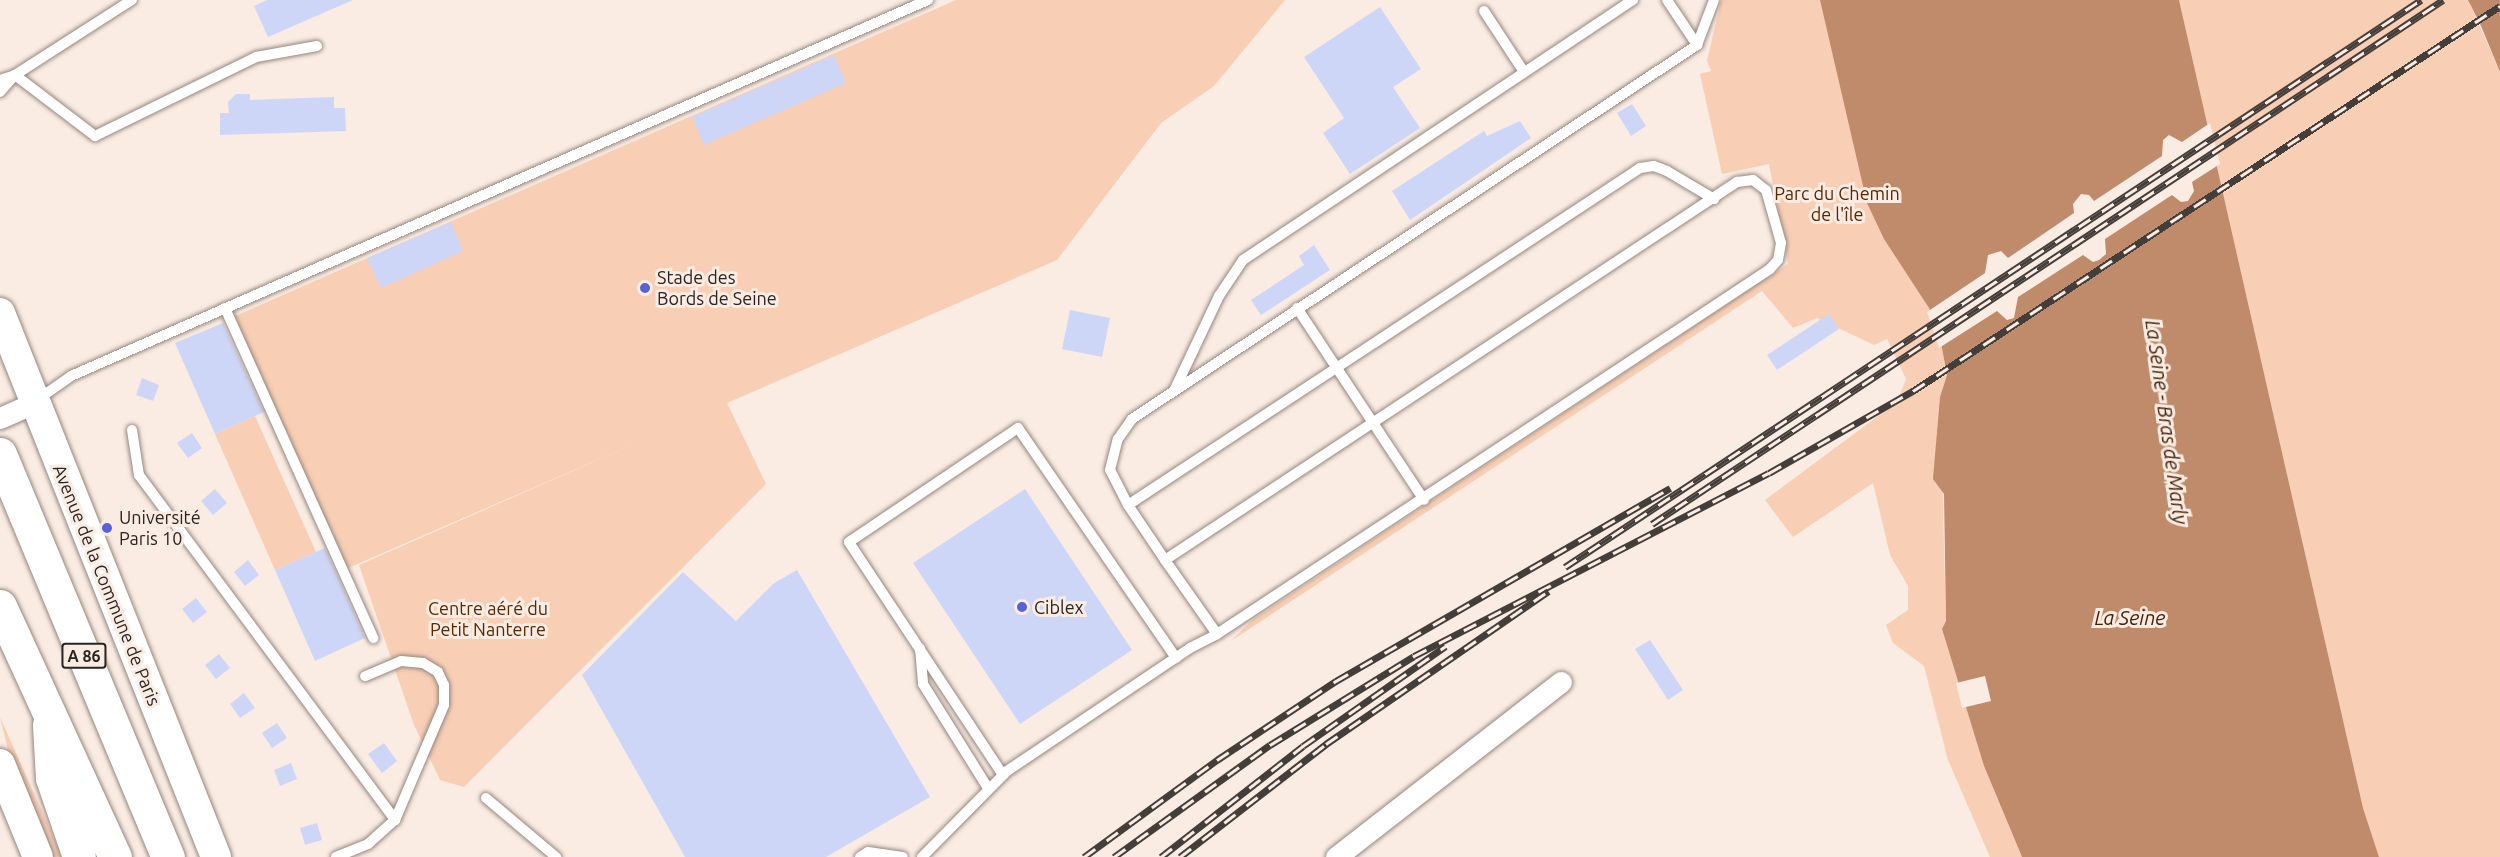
<!DOCTYPE html>
<html>
<head>
<meta charset="utf-8">
<style>
	body { margin:0 }
	#map { position:relative; width:2500px; height:857px; overflow:hidden; background:#faece3; font-family:Ubuntu,sans-serif }
	div>[style] { position:absolute }
	.green>* { inset:0; background:#f8ceb5 }
	.water>* { inset:0; background:#bf8b6b }
	.pier>* { inset:0; background:#faece3 }
	.building>* { inset:0; background:#ced6f7 }
	.roads { filter:drop-shadow(0 0 2px #95877f) drop-shadow(0 0 2px #95877f) }
	.service>* { height:10px; margin:-5px; padding:0 5px; transform-origin:5px; border-radius:5px; background:#fff }
	.minor>* { height:21px; margin:-10.5px; padding:0 10.5px; transform-origin:10.5px; border-radius:10.5px; background:#fff }
	.secondary>* { height:30px; margin:-15px; padding:0 15px; transform-origin:15px; border-radius:15px; background:#fff }
	.motorway>* { height:33px; margin:-16.5px; padding:0 16.5px; transform-origin:16.5px; border-radius:16.5px; background:#fff }
	.rail>* { height:7px; margin-top:-3.5px; transform-origin:0; background:repeating-linear-gradient(90deg,#faece3 0 14px,#443e3a 0 28px); box-sizing:border-box; border-block:2px solid #443e3a }
	.dots>* { width:16px; height:16px; translate:-50% -50%; box-sizing:border-box; border:3px solid #faece3; border-radius:50% }
	span { translate:-50% -50%; white-space:nowrap; text-align:center; line-height:1.15; -webkit-text-stroke:6px #faece3; paint-order:stroke }
	.shield-label span { padding:2px 4px; background:#faece3; border:2px solid; border-radius:4px; -webkit-text-stroke-width:0 }
	.shield-label { font-size:16px; color:#292421; font-weight:700 }
	.park-label { font-size:18px; color:#592800 }
	.poi-label { font-size:18px; color:#292421 }
	.left { translate:0 -50%; text-align:left }
	.street-label { font-size:18px; color:#292421 }
	.water-label { font-size:20px; color:#421f06; font-style:italic }
</style>
</head>
<body>
<div id="map">
	<div class="green">
		<i style="clip-path:polygon(956px 0,1285px 0,1214px 86px,1161px 123px,1057px 260px,727px 403px,766px 484px,464px 787px,440px 780px,414px 725px,359px 565px,643px 440px,346px 569px,233px 317px)"></i>
		<i style="clip-path:polygon(1721px 0,1826px 0,1941px 343px,1947px 375px,1940px 397px,1946px 621px,1942px 629px,1984px 766px,2022px 857px,1990px 857px,1948px 760px,1924px 666px,1893px 643px,1886px 625px,1908px 610px,1908px 586px,1890px 555px,1873px 483px,1793px 537px,1765px 500px,1897px 402px,1906px 379px,1887px 339px,1874px 345px,1817px 318px,1793px 328px,1762px 291px,1231px 641px,1252px 620px,1788px 264px,1769px 164px,1722px 174px,1700px 74px,1711px 71px,1707px 61px)"></i>
		<i style="clip-path:polygon(2179px 0,2468px 0,2500px 72px,2500px 857px,2379px 857px,2363px 808px)"></i>
		<i style="clip-path:polygon(255px 416px,316px 552px,275px 570px,215px 434px)"></i>
		<i style="clip-path:polygon(0 717px,49px 827px,62px 857px,46px 857px,20px 798px)"></i>
	</div>
	<div class="water">
		<i style="clip-path:polygon(1820px 0,2179px 0,2363px 808px,2379px 857px,2022px 857px,1984px 766px,1942px 629px,1946px 621px,1944px 494px,1933px 479px,1940px 397px,1947px 375px,1941px 343px,1929px 308px,1884px 239px,1867px 203px)"></i>
		<i style="clip-path:polygon(2468px 0,2500px 0,2500px 72px,2481px 26px)"></i>
	</div>
	<div class="pier">
		<i style="clip-path:polygon(2210px 123px,2220px 164px,2192px 182px,2194px 191px,2188px 201px,2181px 202px,2172px 195px,2105px 239px,2106px 254px,2099px 260px,2093px 262px,2083px 255px,2018px 297px,2014px 318px,2007px 320px,1997px 311px,1939px 348px,1927px 312px,1985px 273px,1988px 255px,2001px 251px,2008px 258px,2074px 213px,2073px 204px,2081px 194px,2089px 195px,2094px 201px,2162px 156px,2163px 140px,2169px 135px,2182px 142px)"></i>
		<i style="clip-path:polygon(1985px 676px,1991px 701px,1962px 708px,1956px 683px)"></i>
	</div>
	<div class="building">
		<i style="clip-path:polygon(267px 0,353px 0,268px 37px,254px 6px)"></i>
		<i style="clip-path:polygon(1380px 7px,1421px 69px,1393px 87px,1420px 128px,1350px 174px,1323px 133px,1344px 118px,1304px 57px)"></i>
		<i style="clip-path:polygon(834px 55px,846px 83px,704px 145px,692px 117px)"></i>
		<i style="clip-path:polygon(236px 94px,250px 94px,250px 100px,334px 97px,334px 108px,345px 108px,346px 131px,220px 135px,220px 113px,229px 113px,228px 102px)"></i>
		<i style="clip-path:polygon(1632px 104px,1646px 126px,1631px 136px,1617px 113px)"></i>
		<i style="clip-path:polygon(1520px 121px,1531px 138px,1410px 220px,1392px 191px,1484px 131px,1487px 136px)"></i>
		<i style="clip-path:polygon(451px 222px,463px 251px,381px 288px,367px 258px)"></i>
		<i style="clip-path:polygon(1314px 245px,1330px 270px,1261px 315px,1251px 300px,1304px 265px,1299px 256px)"></i>
		<i style="clip-path:polygon(1070px 310px,1110px 318px,1102px 357px,1062px 349px)"></i>
		<i style="clip-path:polygon(1829px 314px,1839px 329px,1777px 370px,1767px 355px)"></i>
		<i style="clip-path:polygon(223px 323px,264px 412px,215px 434px,175px 343px)"></i>
		<i style="clip-path:polygon(142px 378px,159px 385px,153px 401px,136px 395px)"></i>
		<i style="clip-path:polygon(192px 433px,202px 448px,188px 458px,177px 443px)"></i>
		<i style="clip-path:polygon(215px 489px,227px 503px,213px 515px,201px 501px)"></i>
		<i style="clip-path:polygon(1025px 489px,1132px 650px,1020px 724px,913px 563px)"></i>
		<i style="clip-path:polygon(325px 548px,365px 638px,315px 661px,275px 570px)"></i>
		<i style="clip-path:polygon(248px 560px,259px 575px,245px 586px,234px 572px)"></i>
		<i style="clip-path:polygon(797px 570px,930px 797px,826px 857px,685px 857px,582px 675px,683px 572px,736px 621px,774px 583px)"></i>
		<i style="clip-path:polygon(196px 598px,207px 612px,193px 623px,182px 609px)"></i>
		<i style="clip-path:polygon(1650px 640px,1683px 690px,1668px 700px,1635px 649px)"></i>
		<i style="clip-path:polygon(219px 654px,230px 668px,216px 679px,205px 665px)"></i>
		<i style="clip-path:polygon(244px 693px,255px 708px,240px 718px,230px 704px)"></i>
		<i style="clip-path:polygon(277px 723px,287px 738px,272px 748px,262px 733px)"></i>
		<i style="clip-path:polygon(384px 743px,397px 761px,382px 773px,368px 754px)"></i>
		<i style="clip-path:polygon(291px 763px,297px 779px,280px 786px,274px 770px)"></i>
		<i style="clip-path:polygon(317px 823px,322px 840px,305px 845px,300px 828px)"></i>
	</div>
	<div class="roads">
		<div class="service">
			<i style="left:1667px;top:0;width:54px;rotate:56.3deg"></i>
			<i style="left:1484px;top:11px;width:73px;rotate:56.7deg"></i>
			<i style="left:0;top:80px;width:16px;rotate:-18deg"></i>
			<i style="left:15px;top:75px;width:139px;rotate:-32.7deg"></i>
			<i style="left:0;top:92px;width:23px;rotate:-49deg"></i>
			<i style="left:15px;top:75px;width:101px;rotate:37.3deg"></i>
			<i style="left:95px;top:136px;width:179px;rotate:-26.1deg"></i>
			<i style="left:256px;top:57px;width:62px;rotate:-10.2deg"></i>
			<i style="left:225px;top:308px;width:362px;rotate:65.8deg"></i>
			<i style="left:1297px;top:308px;width:230px;rotate:56.5deg"></i>
			<i style="left:1175px;top:389px;width:103px;rotate:-64.7deg"></i>
			<i style="left:1219px;top:296px;width:43px;rotate:-56.3deg"></i>
			<i style="left:1243px;top:260px;width:469px;rotate:-33.7deg"></i>
			<i style="left:37px;top:400px;width:42px;rotate:-35.2deg"></i>
			<i style="left:71px;top:376px;width:936px;rotate:-23.69deg"></i>
			<i style="left:132px;top:430px;width:46px;rotate:81.2deg"></i>
			<i style="left:139px;top:475px;width:430px;rotate:53.4deg"></i>
			<i style="left:1128px;top:505px;width:613px;rotate:-33.35deg"></i>
			<i style="left:1640px;top:168px;width:14px;rotate:-8deg"></i>
			<i style="left:1654px;top:166px;width:14px;rotate:21deg"></i>
			<i style="left:1667px;top:171px;width:55px;rotate:30.8deg"></i>
			<i style="left:1165px;top:560px;width:686px;rotate:-33.46deg"></i>
			<i style="left:1737px;top:182px;width:16px;rotate:-7deg"></i>
			<i style="left:1753px;top:180px;width:16px;rotate:38deg"></i>
			<i style="left:1766px;top:190px;width:55px;rotate:74.2deg"></i>
			<i style="left:1781px;top:243px;width:17px;rotate:100deg"></i>
			<i style="left:1778px;top:260px;width:12px;rotate:132deg"></i>
			<i style="left:1770px;top:269px;width:663px;rotate:146.57deg"></i>
			<i style="left:1217px;top:634px;width:90px;rotate:-125.1deg"></i>
			<i style="left:1165px;top:560px;width:66px;rotate:-123.9deg"></i>
			<i style="left:1128px;top:505px;width:39px;rotate:-117deg"></i>
			<i style="left:1110px;top:470px;width:32px;rotate:-76deg"></i>
			<i style="left:1118px;top:439px;width:24px;rotate:-55deg"></i>
			<i style="left:1132px;top:419px;width:678px;rotate:-33.5deg"></i>
			<i style="left:1697px;top:45px;width:48px;rotate:-69.3deg"></i>
			<i style="left:920px;top:648px;width:36px;rotate:85deg"></i>
			<i style="left:923px;top:684px;width:123px;rotate:58deg"></i>
			<i style="left:1003px;top:775px;width:279px;rotate:-123.5deg"></i>
			<i style="left:849px;top:542px;width:204px;rotate:-34deg"></i>
			<i style="left:1018px;top:428px;width:279px;rotate:55.5deg"></i>
			<i style="left:486px;top:798px;width:92px;rotate:40.1deg"></i>
			<i style="left:336px;top:857px;width:35px;rotate:-22deg"></i>
			<i style="left:368px;top:844px;width:36px;rotate:-42deg"></i>
			<i style="left:395px;top:820px;width:125px;rotate:-66.9deg"></i>
			<i style="left:444px;top:705px;width:20px;rotate:-90deg"></i>
			<i style="left:444px;top:685px;width:14px;rotate:-115deg"></i>
			<i style="left:438px;top:672px;width:17px;rotate:-149deg"></i>
			<i style="left:423px;top:663px;width:22px;rotate:-175deg"></i>
			<i style="left:401px;top:661px;width:39px;rotate:157deg"></i>
			<i style="left:860px;top:857px;width:9px;rotate:-32deg"></i>
			<i style="left:868px;top:852px;width:35px;rotate:8deg"></i>
			<i style="left:922px;top:857px;width:121px;rotate:-45.3deg"></i>
			<i style="left:1007px;top:771px;width:220px;rotate:-33.9deg"></i>
			<i style="left:1190px;top:648px;width:30px;rotate:-27deg"></i>
		</div>
		<div class="minor">
			<i style="left:0;top:418px;width:36px;rotate:-24deg"></i>
			<i style="left:1336px;top:857px;width:285px;rotate:-37.9deg"></i>
		</div>
		<div class="secondary">
			<i style="left:0;top:313px;width:585px;rotate:68.34deg"></i>
			<i style="left:0;top:764px;width:100px;rotate:67.8deg"></i>
		</div>
		<div class="motorway">
			<i style="left:0;top:454px;width:437px;rotate:67.4deg"></i>
			<i style="left:0;top:606px;width:276px;rotate:65.4deg"></i>
			<i style="left:49px;top:725px;width:53px;rotate:86.8deg"></i>
			<i style="left:52px;top:778px;width:83px;rotate:71.1deg"></i>
		</div>
	</div>
	<div class="rail">
		<i style="left:1652px;top:524px;width:949px;rotate:-33.52deg"></i>
		<i style="left:1565px;top:567px;width:1027px;rotate:-33.52deg"></i>
		<i style="left:1084px;top:857px;width:165px;rotate:-36.1deg"></i>
		<i style="left:1217px;top:760px;width:143px;rotate:-33.6deg"></i>
		<i style="left:1336px;top:681px;width:386px;rotate:-30deg"></i>
		<i style="left:1114px;top:857px;width:192px;rotate:-35.7deg"></i>
		<i style="left:1270px;top:745px;width:169px;rotate:-31.7deg"></i>
		<i style="left:1414px;top:656px;width:399px;rotate:-27.3deg"></i>
		<i style="left:1769px;top:473px;width:166px;rotate:-29.7deg"></i>
		<i style="left:1913px;top:391px;width:702px;rotate:-33.26deg"></i>
		<i style="left:1161px;top:857px;width:180px;rotate:-38deg"></i>
		<i style="left:1303px;top:746px;width:174px;rotate:-35deg"></i>
		<i style="left:1180px;top:857px;width:185px;rotate:-37.7deg"></i>
		<i style="left:1326px;top:744px;width:270px;rotate:-34.5deg"></i>
	</div>
	<div class="dots">
		<i style="left:645px;top:288px;background:#5761d8"></i>
		<i style="left:107px;top:528px;background:#5761d8"></i>
		<i style="left:1022px;top:607px;background:#5761d8"></i>
	</div>
	<div class="shield-label">
		<span style="left:84px;top:656px">A 86</span>
	</div>
	<div class="park-label">
		<span style="left:1837px;top:204px">Parc du Chemin<br>de l'île</span>
		<span style="left:488px;top:619px">Centre aéré du<br>Petit Nanterre</span>
	</div>
	<div class="poi-label">
		<span class="left" style="left:657px;top:288px">Stade des<br>Bords de Seine</span>
		<span class="left" style="left:119px;top:528px">Université<br>Paris 10</span>
		<span class="left" style="left:1034px;top:607px">Ciblex</span>
	</div>
	<div class="street-label">
		<span style="left:107px;top:585px;rotate:68deg">Avenue de la Commune de Paris</span>
	</div>
	<div class="water-label">
		<span style="left:2167px;top:422px;rotate:82deg">La Seine - Bras de Marly</span>
		<span style="left:2130px;top:617px">La Seine</span>
	</div>
</div>
</body>
</html>
